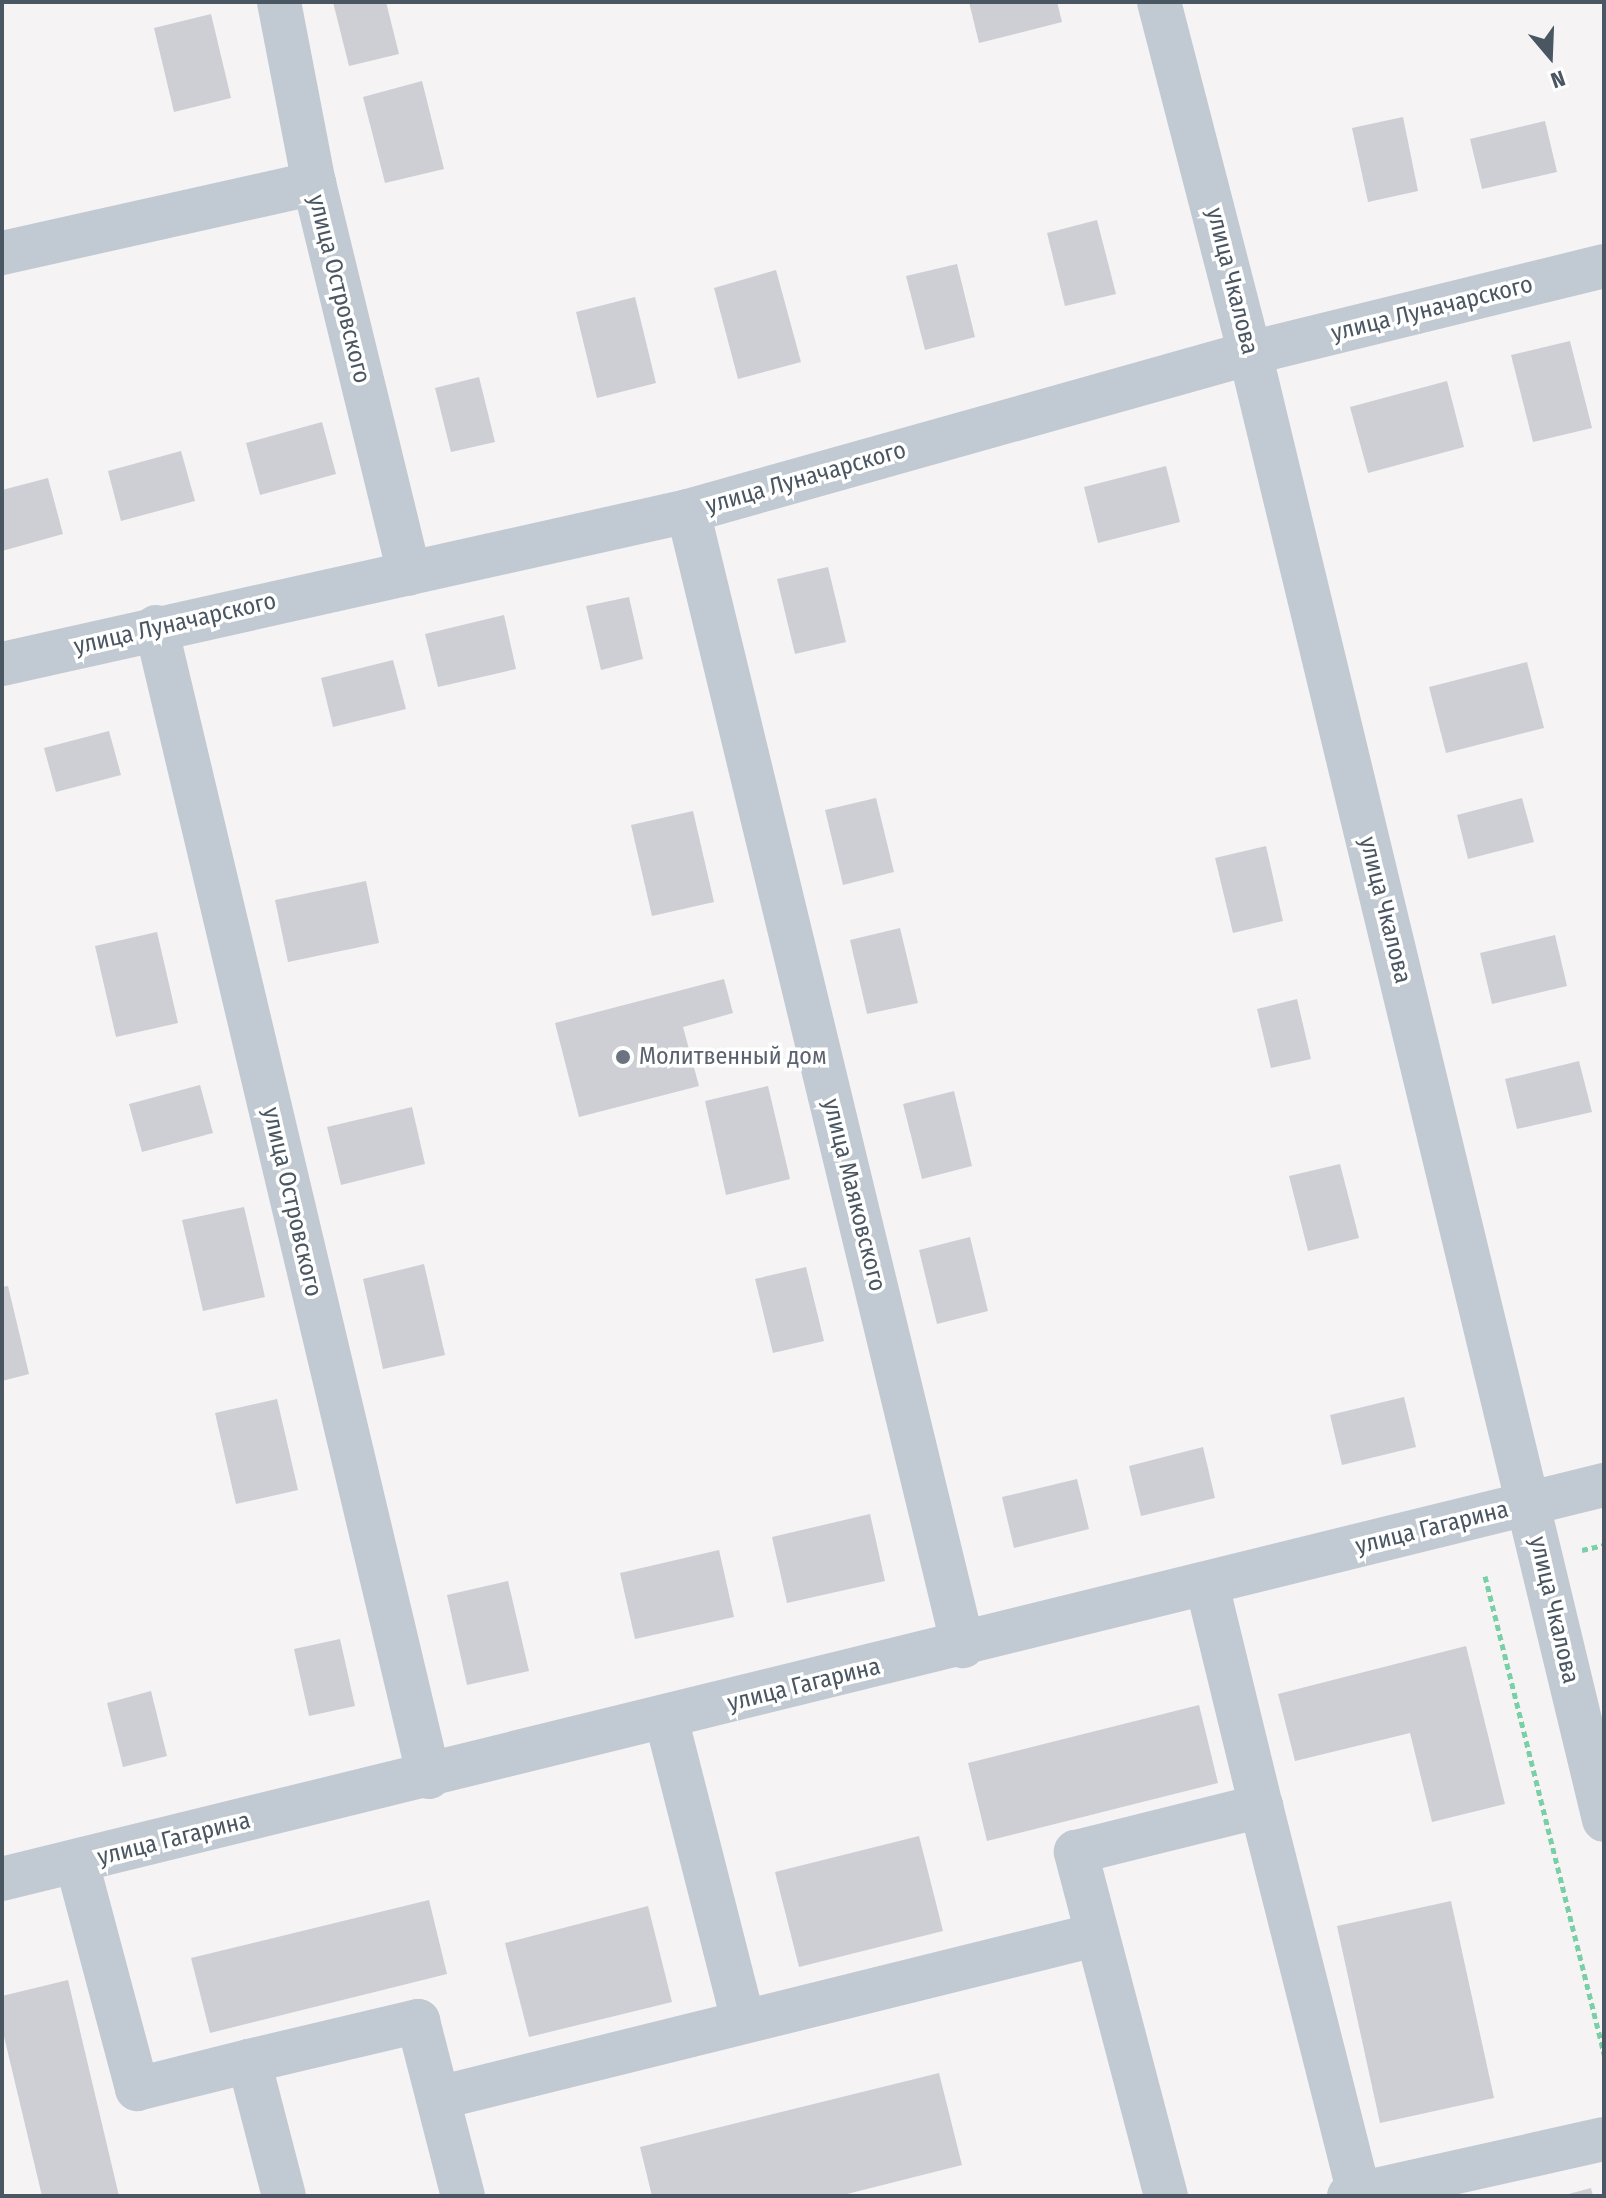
<!DOCTYPE html>
<html>
<head>
<meta charset="utf-8">
<style>
	body { margin:0 }
	#map { position:relative; width:1606px; height:2198px; overflow:hidden; background:#f5f3f3; font-family:"Fira Sans Condensed",sans-serif }
	div>[style] { position:absolute }
	.building>* { inset:0; background:#cdcfd5 }
	.path>* { height:5px; margin-top:-2.5px; transform-origin:0; background:repeating-linear-gradient(90deg,#7ad0a6 0 6px,transparent 0 10px) }
	.minor>* { height:44px; margin:-22px; padding:0 22px; transform-origin:22px; border-radius:22px; background:#c1cad2 }
	.dots>* { width:22px; height:22px; translate:-50% -50%; box-sizing:border-box; border:4px solid #fff; border-radius:50% }
	span { translate:-50% -50%; white-space:nowrap; text-align:center; line-height:1.15; -webkit-text-stroke:7px #fff; paint-order:stroke }
	.street-label { font-size:24px; color:#4a5661 }
	.worship-label { font-size:24px; color:#5b616d }
	.left { translate:0 -50%; text-align:left }
	.frame { position:absolute; inset:0; border:4px solid #4a5661; pointer-events:none }
	.north { position:absolute; left:1510px; top:16px; width:80px; height:80px; -webkit-text-stroke:6px #fff; paint-order:stroke; rotate:161deg; font-size:22px; font-weight:700; line-height:32px; text-align:center; color:#4a5661 }
	.north::after { content:''; display:block; margin:auto; width:28px; height:36px; background:#4a5661; clip-path:polygon(50% 0,100% 100%,50% 72%,0 100%) }
</style>
</head>
<body>
<div id="map">
	<div class="building">
		<i style="clip-path:polygon(333px 2px,386px 2px,399px 54px,349px 66px)"></i>
		<i style="clip-path:polygon(969px 2px,1057px 2px,1062px 22px,979px 43px)"></i>
		<i style="clip-path:polygon(211px 14px,231px 98px,174px 112px,154px 28px)"></i>
		<i style="clip-path:polygon(422px 81px,444px 169px,385px 183px,363px 97px)"></i>
		<i style="clip-path:polygon(1403px 117px,1418px 191px,1368px 202px,1352px 128px)"></i>
		<i style="clip-path:polygon(1545px 121px,1557px 172px,1482px 189px,1470px 139px)"></i>
		<i style="clip-path:polygon(1097px 220px,1116px 294px,1065px 306px,1047px 233px)"></i>
		<i style="clip-path:polygon(957px 264px,975px 337px,925px 350px,906px 276px)"></i>
		<i style="clip-path:polygon(776px 270px,801px 362px,738px 379px,714px 288px)"></i>
		<i style="clip-path:polygon(635px 297px,656px 383px,597px 398px,576px 312px)"></i>
		<i style="clip-path:polygon(1570px 341px,1592px 428px,1533px 442px,1511px 355px)"></i>
		<i style="clip-path:polygon(479px 377px,495px 442px,451px 452px,435px 388px)"></i>
		<i style="clip-path:polygon(1447px 381px,1464px 447px,1368px 473px,1350px 407px)"></i>
		<i style="clip-path:polygon(322px 422px,336px 474px,260px 495px,246px 443px)"></i>
		<i style="clip-path:polygon(181px 451px,195px 501px,121px 521px,108px 471px)"></i>
		<i style="clip-path:polygon(1166px 466px,1180px 522px,1098px 543px,1084px 487px)"></i>
		<i style="clip-path:polygon(48px 478px,63px 534px,2px 551px,2px 490px)"></i>
		<i style="clip-path:polygon(828px 567px,846px 642px,795px 654px,777px 579px)"></i>
		<i style="clip-path:polygon(629px 597px,643px 659px,601px 670px,586px 606px)"></i>
		<i style="clip-path:polygon(504px 615px,516px 669px,438px 687px,425px 634px)"></i>
		<i style="clip-path:polygon(393px 660px,406px 709px,333px 727px,321px 678px)"></i>
		<i style="clip-path:polygon(1527px 662px,1544px 728px,1446px 753px,1429px 687px)"></i>
		<i style="clip-path:polygon(109px 731px,121px 775px,56px 792px,44px 748px)"></i>
		<i style="clip-path:polygon(876px 798px,894px 872px,843px 885px,825px 810px)"></i>
		<i style="clip-path:polygon(1522px 798px,1534px 842px,1468px 859px,1457px 815px)"></i>
		<i style="clip-path:polygon(693px 811px,714px 902px,652px 916px,631px 825px)"></i>
		<i style="clip-path:polygon(1266px 846px,1283px 921px,1233px 933px,1215px 858px)"></i>
		<i style="clip-path:polygon(366px 881px,379px 943px,288px 962px,275px 900px)"></i>
		<i style="clip-path:polygon(900px 928px,918px 1003px,867px 1014px,850px 940px)"></i>
		<i style="clip-path:polygon(157px 932px,178px 1023px,116px 1037px,95px 946px)"></i>
		<i style="clip-path:polygon(1555px 935px,1567px 986px,1492px 1004px,1480px 953px)"></i>
		<i style="clip-path:polygon(724px 979px,733px 1013px,683px 1027px,699px 1086px,579px 1117px,555px 1023px)"></i>
		<i style="clip-path:polygon(1297px 999px,1311px 1059px,1271px 1068px,1257px 1009px)"></i>
		<i style="clip-path:polygon(1579px 1061px,1592px 1112px,1517px 1129px,1505px 1079px)"></i>
		<i style="clip-path:polygon(200px 1085px,213px 1133px,142px 1152px,129px 1104px)"></i>
		<i style="clip-path:polygon(768px 1086px,790px 1179px,726px 1195px,705px 1101px)"></i>
		<i style="clip-path:polygon(954px 1091px,972px 1166px,922px 1179px,903px 1104px)"></i>
		<i style="clip-path:polygon(412px 1107px,425px 1164px,341px 1185px,327px 1127px)"></i>
		<i style="clip-path:polygon(1340px 1164px,1359px 1238px,1308px 1251px,1289px 1176px)"></i>
		<i style="clip-path:polygon(244px 1207px,265px 1297px,203px 1311px,182px 1220px)"></i>
		<i style="clip-path:polygon(970px 1237px,988px 1311px,937px 1324px,919px 1250px)"></i>
		<i style="clip-path:polygon(424px 1264px,445px 1355px,383px 1369px,363px 1279px)"></i>
		<i style="clip-path:polygon(806px 1267px,824px 1341px,773px 1353px,755px 1279px)"></i>
		<i style="clip-path:polygon(8px 1286px,29px 1374px,2px 1381px,2px 1287px)"></i>
		<i style="clip-path:polygon(1404px 1397px,1416px 1447px,1342px 1465px,1330px 1415px)"></i>
		<i style="clip-path:polygon(277px 1399px,298px 1490px,236px 1504px,215px 1413px)"></i>
		<i style="clip-path:polygon(1203px 1447px,1215px 1498px,1141px 1516px,1129px 1466px)"></i>
		<i style="clip-path:polygon(1077px 1479px,1089px 1529px,1014px 1548px,1002px 1497px)"></i>
		<i style="clip-path:polygon(870px 1514px,885px 1581px,787px 1603px,772px 1537px)"></i>
		<i style="clip-path:polygon(719px 1550px,734px 1617px,635px 1639px,620px 1573px)"></i>
		<i style="clip-path:polygon(508px 1581px,529px 1671px,467px 1685px,447px 1595px)"></i>
		<i style="clip-path:polygon(340px 1639px,355px 1706px,309px 1716px,294px 1649px)"></i>
		<i style="clip-path:polygon(1466px 1646px,1505px 1804px,1432px 1822px,1410px 1733px,1295px 1761px,1278px 1694px)"></i>
		<i style="clip-path:polygon(151px 1691px,167px 1756px,123px 1767px,107px 1703px)"></i>
		<i style="clip-path:polygon(1199px 1705px,1218px 1783px,987px 1841px,968px 1763px)"></i>
		<i style="clip-path:polygon(919px 1836px,943px 1931px,799px 1967px,775px 1872px)"></i>
		<i style="clip-path:polygon(429px 1900px,447px 1974px,210px 2033px,191px 1958px)"></i>
		<i style="clip-path:polygon(1451px 1901px,1494px 2098px,1380px 2123px,1337px 1926px)"></i>
		<i style="clip-path:polygon(648px 1906px,672px 2002px,529px 2037px,505px 1943px)"></i>
		<i style="clip-path:polygon(68px 1980px,119px 2196px,42px 2196px,2px 2028px,2px 1996px)"></i>
		<i style="clip-path:polygon(939px 2073px,962px 2165px,839px 2196px,652px 2196px,640px 2147px)"></i>
		<i style="clip-path:polygon(1591px 2188px,1593px 2196px,1565px 2196px,1565px 2195px)"></i>
	</div>
	<div class="path">
		<i style="left:1582px;top:1550px;width:23px;rotate:-13deg"></i>
		<i style="left:1485px;top:1576px;width:494px;rotate:76deg"></i>
	</div>
	<div class="minor">
		<i style="left:279px;top:2px;width:184px;rotate:79.1deg"></i>
		<i style="left:314px;top:183px;width:402px;rotate:76.3deg"></i>
		<i style="left:1159px;top:2px;width:363px;rotate:75.5deg"></i>
		<i style="left:1250px;top:353px;width:1509px;rotate:76.43deg"></i>
		<i style="left:2px;top:253px;width:320px;rotate:-12.6deg"></i>
		<i style="left:688px;top:511px;width:1168px;rotate:76.38deg"></i>
		<i style="left:156px;top:627px;width:1182px;rotate:76.65deg"></i>
		<i style="left:2px;top:664px;width:703px;rotate:-12.57deg"></i>
		<i style="left:688px;top:511px;width:584px;rotate:-15.7deg"></i>
		<i style="left:1250px;top:353px;width:365px;rotate:-13.8deg"></i>
		<i style="left:1207px;top:1585px;width:228px;rotate:76.3deg"></i>
		<i style="left:666px;top:1718px;width:313px;rotate:75.7deg"></i>
		<i style="left:77px;top:1863px;width:234px;rotate:75.1deg"></i>
		<i style="left:137px;top:2089px;width:115px;rotate:-14deg"></i>
		<i style="left:249px;top:2061px;width:139px;rotate:75.5deg"></i>
		<i style="left:2px;top:1879px;width:1650px;rotate:-13.82deg"></i>
		<i style="left:249px;top:2061px;width:174px;rotate:-13.3deg"></i>
		<i style="left:418px;top:2021px;width:181px;rotate:75.6deg"></i>
		<i style="left:438px;top:2098px;width:677px;rotate:-13.93deg"></i>
		<i style="left:1166px;top:2196px;width:356px;rotate:-104.7deg"></i>
		<i style="left:1076px;top:1852px;width:191px;rotate:-14deg"></i>
		<i style="left:1261px;top:1806px;width:400px;rotate:75.8deg"></i>
		<i style="left:1349px;top:2196px;width:261px;rotate:-12.6deg"></i>
	</div>
	<div class="dots">
		<i style="left:623px;top:1057px;background:#6b7280"></i>
	</div>
	<div class="street-label">
		<span style="left:1232px;top:281px;rotate:76deg">улица Чкалова</span>
		<span style="left:339px;top:289px;rotate:76deg">улица Островского</span>
		<span style="left:1432px;top:309px;rotate:-14deg">улица Луначарского</span>
		<span style="left:806px;top:478px;rotate:-16deg">улица Луначарского</span>
		<span style="left:175px;top:624px;rotate:-13deg">улица Луначарского</span>
		<span style="left:1385px;top:910px;rotate:76deg">улица Чкалова</span>
		<span style="left:854px;top:1195px;rotate:76deg">улица Маяковского</span>
		<span style="left:292px;top:1202px;rotate:77deg">улица Островского</span>
		<span style="left:1432px;top:1528px;rotate:-14deg">улица Гагарина</span>
		<span style="left:1554px;top:1610px;rotate:77deg">улица Чкалова</span>
		<span style="left:804px;top:1685px;rotate:-14deg">улица Гагарина</span>
		<span style="left:174px;top:1839px;rotate:-14deg">улица Гагарина</span>
	</div>
	<div class="worship-label">
		<span class="left" style="left:639px;top:1057px">Молитвенный дом</span>
	</div>
	<div class="frame"></div>
	<div class="north">N</div>
</div>
</body>
</html>
